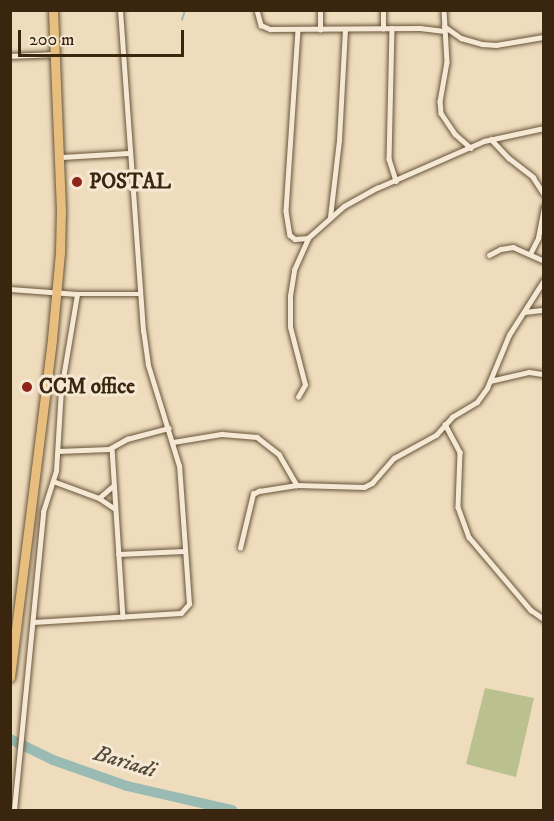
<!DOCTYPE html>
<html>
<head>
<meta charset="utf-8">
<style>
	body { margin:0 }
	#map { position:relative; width:554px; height:821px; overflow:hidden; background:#efdcbd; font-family:"IM FELL DW Pica",serif }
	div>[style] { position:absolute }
	.green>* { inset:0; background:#bbc08f }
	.stream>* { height:1.5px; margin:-0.75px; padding:0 0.75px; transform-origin:0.75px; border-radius:0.75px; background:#9abbb3 }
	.river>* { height:10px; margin:-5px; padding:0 5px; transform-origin:5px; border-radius:5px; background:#9abbb3 }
	.roads { filter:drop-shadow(0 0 2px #67543a) drop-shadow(0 0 2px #67543a) }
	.street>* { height:4.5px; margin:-2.25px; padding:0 2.25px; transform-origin:2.25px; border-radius:2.25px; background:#f5e8d4 }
	.highway>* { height:9px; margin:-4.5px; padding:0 4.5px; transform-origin:4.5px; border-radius:4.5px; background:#e8be7e }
	.dots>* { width:16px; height:16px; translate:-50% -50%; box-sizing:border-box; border:3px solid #f5e8d4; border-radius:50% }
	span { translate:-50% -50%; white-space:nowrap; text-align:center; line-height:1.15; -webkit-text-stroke:6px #f5e8d4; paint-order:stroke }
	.poi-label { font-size:21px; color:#3a260f; font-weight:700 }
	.left { translate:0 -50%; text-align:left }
	.water-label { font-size:22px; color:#524b38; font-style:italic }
	.frame { position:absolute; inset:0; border:12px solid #3a260f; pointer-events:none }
	.scale { position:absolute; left:18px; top:30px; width:166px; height:27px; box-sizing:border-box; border:3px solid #3a260f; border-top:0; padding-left:8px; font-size:18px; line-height:21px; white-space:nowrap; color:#3a260f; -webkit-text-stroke:4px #f5e8d4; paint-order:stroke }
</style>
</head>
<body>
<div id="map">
	<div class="green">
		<i style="clip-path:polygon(485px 688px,534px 698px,516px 777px,466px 764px)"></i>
	</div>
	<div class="stream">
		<i style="left:182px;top:20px;width:10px;rotate:-73deg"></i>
	</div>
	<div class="river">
		<i style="left:10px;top:739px;width:48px;rotate:26deg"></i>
		<i style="left:53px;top:760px;width:78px;rotate:19.4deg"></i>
		<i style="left:127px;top:786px;width:108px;rotate:12.9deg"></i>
	</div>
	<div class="roads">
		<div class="street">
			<i style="left:257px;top:10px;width:16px;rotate:75deg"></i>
			<i style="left:261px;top:25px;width:10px;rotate:24deg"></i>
			<i style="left:270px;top:29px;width:150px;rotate:-0.4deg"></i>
			<i style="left:420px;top:28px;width:24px;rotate:7deg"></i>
			<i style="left:444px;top:10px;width:52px;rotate:86.7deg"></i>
			<i style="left:447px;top:62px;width:40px;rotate:100deg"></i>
			<i style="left:440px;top:101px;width:12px;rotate:85deg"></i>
			<i style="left:441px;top:113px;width:25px;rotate:56deg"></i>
			<i style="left:455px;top:134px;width:21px;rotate:41deg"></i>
			<i style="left:444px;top:26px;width:21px;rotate:35deg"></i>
			<i style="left:461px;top:38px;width:22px;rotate:16deg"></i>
			<i style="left:482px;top:44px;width:14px;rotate:4deg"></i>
			<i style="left:496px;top:45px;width:49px;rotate:-9.5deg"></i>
			<i style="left:392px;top:28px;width:131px;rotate:91.3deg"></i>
			<i style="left:389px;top:159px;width:23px;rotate:72deg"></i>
			<i style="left:383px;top:29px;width:19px;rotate:-90deg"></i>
			<i style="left:298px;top:30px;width:181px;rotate:93.8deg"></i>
			<i style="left:286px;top:211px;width:24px;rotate:81deg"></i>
			<i style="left:290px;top:235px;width:6px;rotate:39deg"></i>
			<i style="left:295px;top:239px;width:13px;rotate:-4deg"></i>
			<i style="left:308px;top:238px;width:48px;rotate:-41.6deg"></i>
			<i style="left:344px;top:206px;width:38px;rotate:-29deg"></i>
			<i style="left:377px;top:188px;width:117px;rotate:-23.7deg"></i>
			<i style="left:484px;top:141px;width:61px;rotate:-12.2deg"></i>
			<i style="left:320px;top:30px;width:20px;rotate:-90deg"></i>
			<i style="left:10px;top:56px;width:45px;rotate:-2.5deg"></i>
			<i style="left:491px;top:139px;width:26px;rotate:47deg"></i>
			<i style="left:509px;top:158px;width:31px;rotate:38deg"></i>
			<i style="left:533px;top:177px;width:20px;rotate:57deg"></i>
			<i style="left:60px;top:157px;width:70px;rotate:-3.3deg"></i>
			<i style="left:330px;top:217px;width:78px;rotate:-83.3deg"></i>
			<i style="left:339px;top:140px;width:110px;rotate:-86.9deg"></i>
			<i style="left:530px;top:254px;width:18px;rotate:-63deg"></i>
			<i style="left:538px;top:238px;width:32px;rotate:-79deg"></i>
			<i style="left:489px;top:255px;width:13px;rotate:-27deg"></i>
			<i style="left:501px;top:249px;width:12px;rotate:-9deg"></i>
			<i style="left:513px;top:247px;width:34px;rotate:24deg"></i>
			<i style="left:10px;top:289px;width:67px;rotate:4.3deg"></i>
			<i style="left:77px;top:294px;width:62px"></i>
			<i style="left:524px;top:312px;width:20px;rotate:-6deg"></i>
			<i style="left:490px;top:381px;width:40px;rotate:-13deg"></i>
			<i style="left:529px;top:372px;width:15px;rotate:8deg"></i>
			<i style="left:298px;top:397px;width:14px;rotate:-60deg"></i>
			<i style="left:305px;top:385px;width:60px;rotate:-104.5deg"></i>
			<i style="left:290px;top:327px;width:31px;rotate:-90deg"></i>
			<i style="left:290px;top:296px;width:26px;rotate:-81deg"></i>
			<i style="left:294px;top:270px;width:35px;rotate:-66deg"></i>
			<i style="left:445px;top:424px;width:32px;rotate:62deg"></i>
			<i style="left:460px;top:452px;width:55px;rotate:92.1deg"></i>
			<i style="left:458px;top:507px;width:32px;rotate:70deg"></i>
			<i style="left:469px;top:537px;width:96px;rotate:49.7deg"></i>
			<i style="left:531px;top:610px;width:16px;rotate:35deg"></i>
			<i style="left:173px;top:442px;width:50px;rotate:-9.3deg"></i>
			<i style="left:222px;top:434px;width:35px;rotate:5deg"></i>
			<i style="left:257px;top:437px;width:28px;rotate:38deg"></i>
			<i style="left:279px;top:454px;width:36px;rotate:60deg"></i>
			<i style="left:112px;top:448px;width:169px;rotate:86.3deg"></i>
			<i style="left:58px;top:451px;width:51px;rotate:-2.2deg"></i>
			<i style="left:109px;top:449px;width:21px;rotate:-29deg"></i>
			<i style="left:127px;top:439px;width:43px;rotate:-14.7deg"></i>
			<i style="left:53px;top:481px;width:49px;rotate:20.3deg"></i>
			<i style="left:99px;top:498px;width:18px;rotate:34deg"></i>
			<i style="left:99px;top:498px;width:18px;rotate:-41deg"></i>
			<i style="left:240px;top:548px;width:56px;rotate:-76.5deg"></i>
			<i style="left:253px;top:494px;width:7px;rotate:-27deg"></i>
			<i style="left:259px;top:491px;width:38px;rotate:-9deg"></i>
			<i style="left:297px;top:485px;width:67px;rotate:1.7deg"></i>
			<i style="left:364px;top:487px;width:9px;rotate:-27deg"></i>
			<i style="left:372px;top:483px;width:33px;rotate:-49deg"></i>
			<i style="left:394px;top:458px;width:48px;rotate:-28.7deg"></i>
			<i style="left:436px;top:435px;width:24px;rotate:-48deg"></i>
			<i style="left:452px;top:417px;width:29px;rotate:-31deg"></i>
			<i style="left:477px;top:402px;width:17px;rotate:-54deg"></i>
			<i style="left:487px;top:388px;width:57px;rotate:-67.5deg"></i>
			<i style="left:509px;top:335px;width:65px;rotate:-57.5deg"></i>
			<i style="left:118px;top:554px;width:66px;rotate:-2.6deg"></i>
			<i style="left:33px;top:622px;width:148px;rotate:-3.5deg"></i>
			<i style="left:181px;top:613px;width:12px;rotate:-48deg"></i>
			<i style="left:189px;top:604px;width:138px;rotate:-94.1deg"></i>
			<i style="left:179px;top:466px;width:106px;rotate:-107.1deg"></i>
			<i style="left:148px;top:365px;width:34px;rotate:-98deg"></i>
			<i style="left:143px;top:331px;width:322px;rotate:-94.1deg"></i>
			<i style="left:14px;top:810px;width:299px;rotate:-84.4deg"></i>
			<i style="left:43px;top:512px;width:43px;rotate:-72.4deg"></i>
			<i style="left:56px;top:471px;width:81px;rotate:-86.5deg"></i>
			<i style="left:61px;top:390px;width:97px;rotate:-80.5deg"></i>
		</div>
		<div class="highway">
			<i style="left:10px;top:677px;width:341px;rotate:-82.9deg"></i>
			<i style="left:52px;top:339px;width:86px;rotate:-84.7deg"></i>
			<i style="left:60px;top:253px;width:43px;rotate:-88.7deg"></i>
			<i style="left:61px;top:210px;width:200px;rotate:-92.3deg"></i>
		</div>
	</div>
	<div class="dots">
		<i style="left:77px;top:182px;background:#8f2418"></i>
		<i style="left:27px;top:387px;background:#8f2418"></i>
	</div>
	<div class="poi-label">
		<span class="left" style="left:89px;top:182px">POSTAL</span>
		<span class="left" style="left:39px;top:387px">CCM office</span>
	</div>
	<div class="water-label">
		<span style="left:125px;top:762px;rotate:17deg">Bariadi</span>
	</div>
	<div class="frame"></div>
	<div class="scale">200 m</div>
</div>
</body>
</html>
